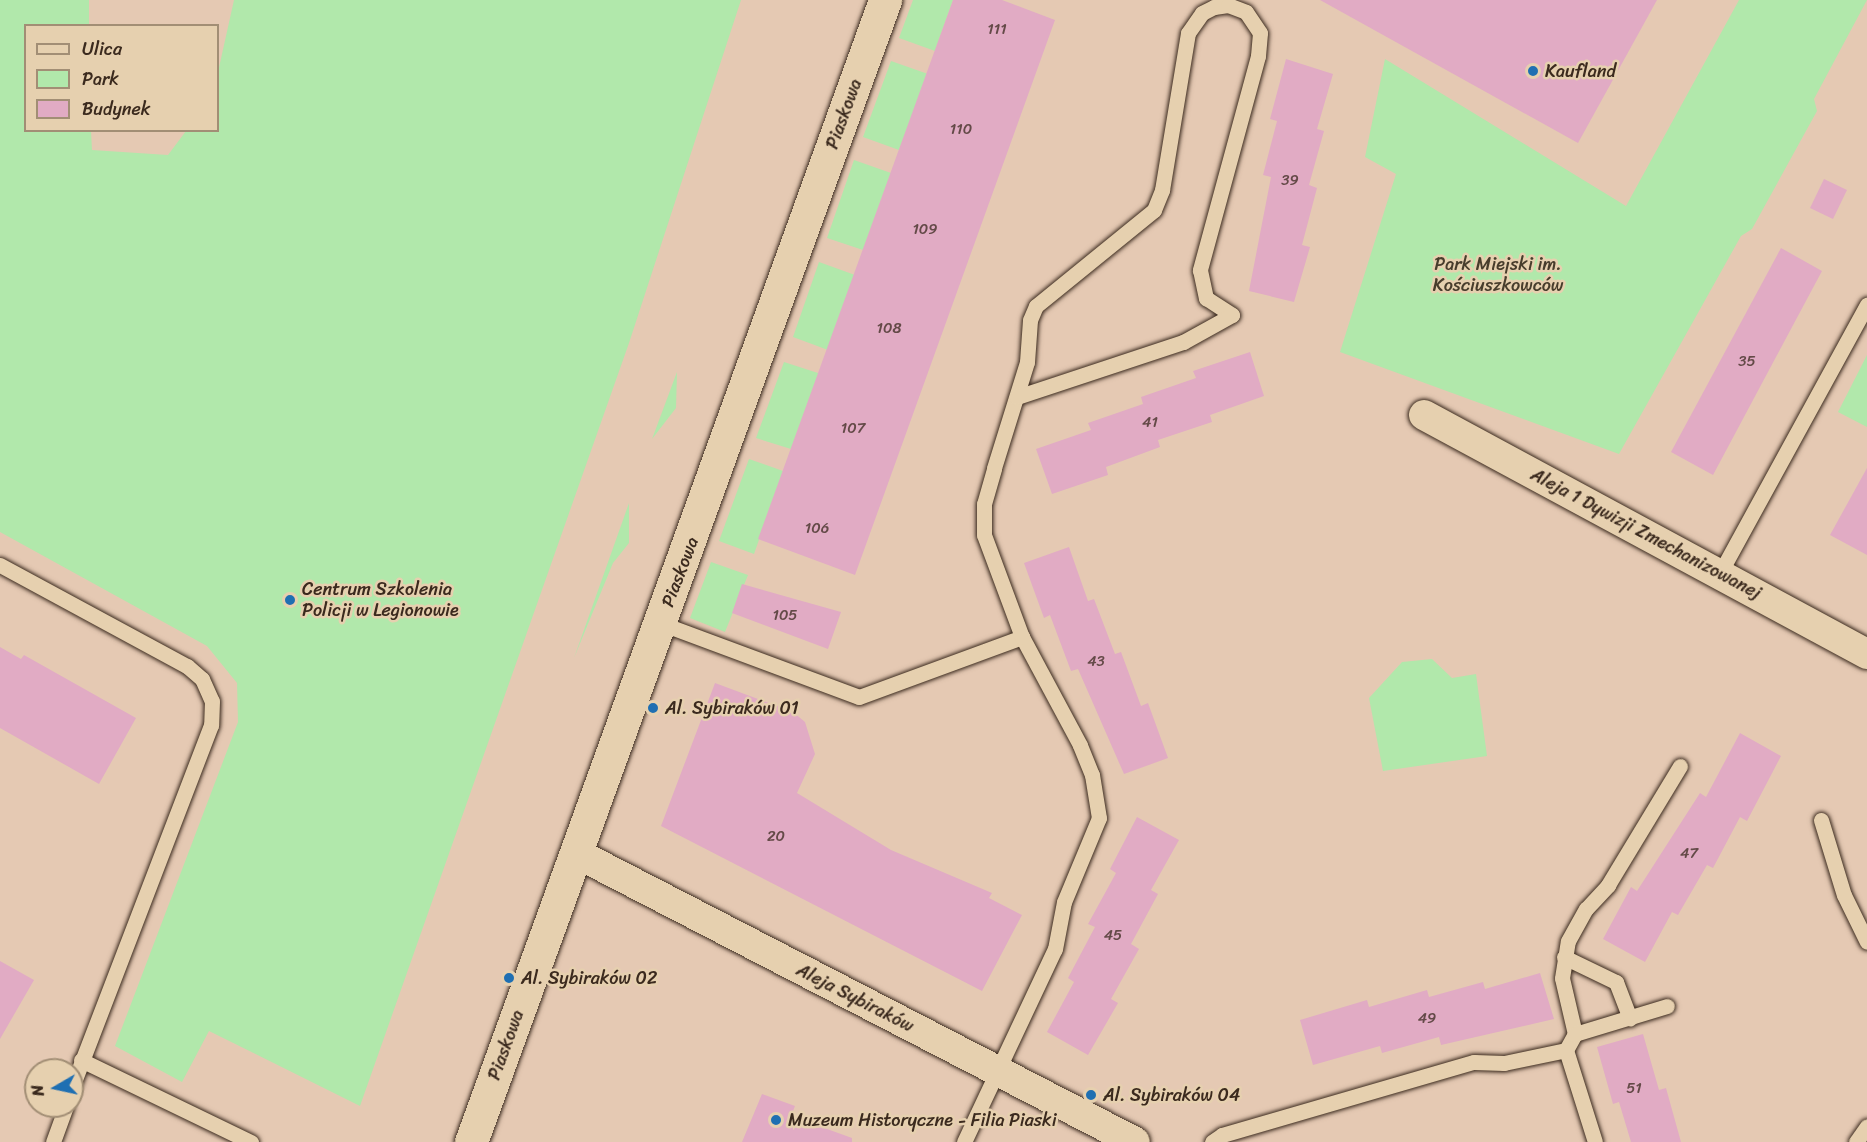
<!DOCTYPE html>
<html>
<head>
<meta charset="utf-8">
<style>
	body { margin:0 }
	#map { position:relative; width:1867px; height:1142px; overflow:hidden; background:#e5c9b3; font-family:Sriracha,sans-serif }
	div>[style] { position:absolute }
	.green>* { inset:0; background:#b1e8ab }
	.building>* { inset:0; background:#e1abc4 }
	.roads { filter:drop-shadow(0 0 2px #3b2a1e) drop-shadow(0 0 2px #3b2a1e) }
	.service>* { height:15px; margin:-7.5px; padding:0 7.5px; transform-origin:7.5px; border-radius:7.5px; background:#e6d0af }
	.minor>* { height:30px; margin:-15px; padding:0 15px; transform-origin:15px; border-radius:15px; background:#e6d0af }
	.tertiary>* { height:33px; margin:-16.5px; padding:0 16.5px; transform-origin:16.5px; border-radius:16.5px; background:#e6d0af }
	.dots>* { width:16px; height:16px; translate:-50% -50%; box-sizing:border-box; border:3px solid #e6d0af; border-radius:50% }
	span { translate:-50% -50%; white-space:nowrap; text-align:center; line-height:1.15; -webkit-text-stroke:5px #e6d0af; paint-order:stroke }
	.number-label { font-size:15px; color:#644a48 }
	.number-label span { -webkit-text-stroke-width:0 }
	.poi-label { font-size:18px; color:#3b2a1e }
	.left { translate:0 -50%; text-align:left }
	.street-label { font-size:18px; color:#3b2a1e }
	.park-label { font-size:18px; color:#473d2c }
	.legend { position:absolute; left:24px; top:24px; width:195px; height:108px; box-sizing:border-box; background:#e6d0af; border:2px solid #a28e75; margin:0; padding:8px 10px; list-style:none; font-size:18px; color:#3b2a1e }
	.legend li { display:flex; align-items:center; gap:12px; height:30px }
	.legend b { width:30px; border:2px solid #a28e75 }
	.north { position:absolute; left:24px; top:1058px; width:60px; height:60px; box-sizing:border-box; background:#e6d0af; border:2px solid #a28e75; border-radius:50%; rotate:261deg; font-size:16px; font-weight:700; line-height:24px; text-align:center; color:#3b2a1e }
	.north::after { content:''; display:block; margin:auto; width:21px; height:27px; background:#1f6fb2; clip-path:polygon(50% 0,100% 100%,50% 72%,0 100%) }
</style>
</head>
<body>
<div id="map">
	<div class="green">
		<i style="clip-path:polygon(0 0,89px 0,89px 25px,26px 26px,26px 130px,91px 131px,92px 150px,168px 155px,186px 131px,218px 130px,218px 72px,234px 0,741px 0,629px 343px,360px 1106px,209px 1031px,182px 1082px,115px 1046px,238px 722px,237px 683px,207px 646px,0 532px)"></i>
		<i style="clip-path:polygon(913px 0,953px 0,935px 51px,899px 38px)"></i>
		<i style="clip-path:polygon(1739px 0,1867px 0,1814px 99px,1817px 111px,1752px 229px,1741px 236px,1619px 454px,1340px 352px,1396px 174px,1365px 157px,1385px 59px,1626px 206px)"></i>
		<i style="clip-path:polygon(891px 61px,928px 74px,899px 150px,863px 137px)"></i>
		<i style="clip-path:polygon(854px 160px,891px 173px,863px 250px,827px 238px)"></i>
		<i style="clip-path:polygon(819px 262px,855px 275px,828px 350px,793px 337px)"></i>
		<i style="clip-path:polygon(1867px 355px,1867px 427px,1838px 412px)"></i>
		<i style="clip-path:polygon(784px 362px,821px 374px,791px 449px,756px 438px)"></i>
		<i style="clip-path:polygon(677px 372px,676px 408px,652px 439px)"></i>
		<i style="clip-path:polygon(749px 459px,783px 471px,754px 554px,719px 541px)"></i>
		<i style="clip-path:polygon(629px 503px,629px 543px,613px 563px,574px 658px)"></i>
		<i style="clip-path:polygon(711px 562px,748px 575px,725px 632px,690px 618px)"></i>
		<i style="clip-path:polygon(1432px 659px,1452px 678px,1476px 674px,1487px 756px,1383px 771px,1369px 698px,1402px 662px)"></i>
	</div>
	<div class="building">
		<i style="clip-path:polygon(953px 0,1002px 0,1055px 20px,855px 575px,758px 539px)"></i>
		<i style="clip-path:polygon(1320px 0,1657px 0,1578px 143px)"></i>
		<i style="clip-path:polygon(1286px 59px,1333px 74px,1317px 129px,1324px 131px,1309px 185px,1317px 188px,1302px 245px,1310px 247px,1294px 302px,1249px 291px,1271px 177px,1263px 175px,1277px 121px,1270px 119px)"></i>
		<i style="clip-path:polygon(1824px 179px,1847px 190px,1833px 219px,1810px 208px)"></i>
		<i style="clip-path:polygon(1781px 248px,1822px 271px,1713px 475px,1671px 452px)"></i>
		<i style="clip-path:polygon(1250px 352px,1264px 396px,1210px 415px,1212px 422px,1158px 440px,1160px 447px,1106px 467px,1108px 475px,1052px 494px,1036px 449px,1091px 430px,1088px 423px,1143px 404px,1141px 397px,1196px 378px,1193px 371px)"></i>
		<i style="clip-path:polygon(1867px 468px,1867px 555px,1830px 535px)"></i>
		<i style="clip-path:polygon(1069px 547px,1088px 601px,1094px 599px,1115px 654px,1121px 652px,1141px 706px,1148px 703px,1168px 758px,1124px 774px,1078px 669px,1071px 671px,1050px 615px,1044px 618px,1024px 563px)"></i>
		<i style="clip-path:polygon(742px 584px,841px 612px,828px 649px,732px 613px)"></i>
		<i style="clip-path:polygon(0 647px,21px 659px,24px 655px,136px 718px,99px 784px,0 728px)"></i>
		<i style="clip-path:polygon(715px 683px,793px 712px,805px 722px,815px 754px,797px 793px,891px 850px,992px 893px,989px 898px,1022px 915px,982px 991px,661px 826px)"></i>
		<i style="clip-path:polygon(1740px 733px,1781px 756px,1747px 821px,1740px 817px,1713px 868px,1707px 865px,1678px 915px,1672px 912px,1645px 962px,1603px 939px,1631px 887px,1637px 891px,1700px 793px,1706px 797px)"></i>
		<i style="clip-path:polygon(1137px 817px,1179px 840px,1151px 890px,1158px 894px,1131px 944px,1139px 949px,1111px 999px,1118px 1003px,1088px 1055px,1047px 1032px,1074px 982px,1068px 978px,1095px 927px,1088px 924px,1116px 873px,1110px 869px)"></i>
		<i style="clip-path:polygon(0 961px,34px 980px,0 1039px)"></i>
		<i style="clip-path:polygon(1540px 973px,1554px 1019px,1441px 1045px,1439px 1037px,1382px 1053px,1380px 1046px,1313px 1065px,1300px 1020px,1367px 1000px,1369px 1007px,1427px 990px,1429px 997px,1483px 982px,1485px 989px)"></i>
		<i style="clip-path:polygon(1643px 1034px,1659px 1090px,1666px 1088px,1681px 1142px,1631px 1142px,1619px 1102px,1613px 1104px,1597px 1047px)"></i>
		<i style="clip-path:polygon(762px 1094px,795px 1106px,791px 1116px,852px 1138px,852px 1142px,742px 1142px)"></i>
	</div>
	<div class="roads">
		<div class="service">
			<i style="left:0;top:565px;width:213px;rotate:28.4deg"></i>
			<i style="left:187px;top:666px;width:20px;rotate:41deg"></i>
			<i style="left:202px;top:679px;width:24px;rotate:66deg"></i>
			<i style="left:212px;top:701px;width:24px;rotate:92deg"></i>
			<i style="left:211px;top:725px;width:388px;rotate:111deg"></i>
			<i style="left:1720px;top:573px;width:306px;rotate:-61.3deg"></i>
			<i style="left:660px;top:623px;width:212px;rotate:20.4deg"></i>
			<i style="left:859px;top:697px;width:174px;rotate:-20.2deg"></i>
			<i style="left:1821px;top:820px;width:78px;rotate:73deg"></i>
			<i style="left:1844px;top:895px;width:52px;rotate:63.9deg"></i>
			<i style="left:1564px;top:957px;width:58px;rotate:25.7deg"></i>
			<i style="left:1616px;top:982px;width:39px;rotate:69deg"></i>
			<i style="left:1575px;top:1034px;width:57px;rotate:-103.1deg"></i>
			<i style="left:1562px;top:978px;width:37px;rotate:-81deg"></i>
			<i style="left:1568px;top:941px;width:37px;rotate:-61deg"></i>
			<i style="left:1586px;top:909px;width:33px;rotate:-47deg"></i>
			<i style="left:1608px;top:885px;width:139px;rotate:-58.8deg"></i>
			<i style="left:1566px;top:1050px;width:96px;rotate:72.5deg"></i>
			<i style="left:81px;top:1060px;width:189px;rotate:25.8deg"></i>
			<i style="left:53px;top:1142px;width:38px;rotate:-70deg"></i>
			<i style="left:964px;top:1142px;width:213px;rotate:-64.8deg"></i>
			<i style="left:1055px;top:949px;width:48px;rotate:-79.2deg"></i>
			<i style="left:1064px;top:902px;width:91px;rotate:-67.4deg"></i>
			<i style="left:1099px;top:818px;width:44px;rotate:-99.2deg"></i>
			<i style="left:1092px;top:775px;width:32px;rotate:-112deg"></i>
			<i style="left:1080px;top:745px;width:123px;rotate:-118.2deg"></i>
			<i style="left:1022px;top:637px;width:109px;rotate:-110.4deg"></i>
			<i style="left:984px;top:535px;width:31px;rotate:-90deg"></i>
			<i style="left:984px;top:504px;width:37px;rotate:-74deg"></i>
			<i style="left:994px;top:468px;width:111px;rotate:-72.7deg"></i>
			<i style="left:1027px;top:362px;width:42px;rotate:-85.9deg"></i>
			<i style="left:1030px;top:320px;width:15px;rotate:-67deg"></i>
			<i style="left:1036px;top:306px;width:152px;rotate:-39.1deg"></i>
			<i style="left:1154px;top:210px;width:22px;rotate:-68deg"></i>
			<i style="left:1162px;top:190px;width:159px;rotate:-80.6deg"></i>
			<i style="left:1188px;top:33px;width:24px;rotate:-55deg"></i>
			<i style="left:1202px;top:13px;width:13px;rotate:-27deg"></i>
			<i style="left:1214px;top:7px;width:14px;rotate:-8deg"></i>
			<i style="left:1228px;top:5px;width:19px;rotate:21deg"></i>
			<i style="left:1246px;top:12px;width:25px;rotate:56deg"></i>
			<i style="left:1260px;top:33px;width:23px;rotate:95deg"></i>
			<i style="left:1258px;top:56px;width:222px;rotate:105.2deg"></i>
			<i style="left:1200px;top:270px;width:29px;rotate:78deg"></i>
			<i style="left:1206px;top:298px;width:31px;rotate:33deg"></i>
			<i style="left:1232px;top:315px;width:56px;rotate:151.1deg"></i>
			<i style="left:1183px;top:342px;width:175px;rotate:161.7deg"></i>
			<i style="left:1212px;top:1142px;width:12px;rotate:-35deg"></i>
			<i style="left:1222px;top:1135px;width:262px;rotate:-16.2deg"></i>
			<i style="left:1474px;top:1062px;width:30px;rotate:2deg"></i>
			<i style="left:1504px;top:1063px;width:63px;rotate:-11.8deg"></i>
			<i style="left:1566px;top:1050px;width:18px;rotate:-61deg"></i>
			<i style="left:1575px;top:1034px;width:96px;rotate:-16.9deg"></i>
			<i style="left:1856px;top:1142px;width:19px;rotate:-55deg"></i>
		</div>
		<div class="minor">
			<i style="left:1424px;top:415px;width:503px;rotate:28.35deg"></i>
			<i style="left:576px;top:853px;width:629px;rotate:27.34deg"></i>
		</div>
		<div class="tertiary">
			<i style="left:471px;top:1142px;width:1215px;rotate:-70.07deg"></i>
		</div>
	</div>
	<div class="dots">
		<i style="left:1533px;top:71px;background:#1f6fb2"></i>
		<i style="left:290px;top:600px;background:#1f6fb2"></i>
		<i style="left:653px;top:708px;background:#1f6fb2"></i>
		<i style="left:509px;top:978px;background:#1f6fb2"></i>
		<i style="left:1091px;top:1095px;background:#1f6fb2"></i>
		<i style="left:776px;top:1120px;background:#1f6fb2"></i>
	</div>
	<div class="number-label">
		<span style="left:997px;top:30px">111</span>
		<span style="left:961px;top:130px">110</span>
		<span style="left:1290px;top:181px">39</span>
		<span style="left:925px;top:230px">109</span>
		<span style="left:889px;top:329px">108</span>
		<span style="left:1747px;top:362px">35</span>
		<span style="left:1150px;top:423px">41</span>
		<span style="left:853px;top:429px">107</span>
		<span style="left:817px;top:529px">106</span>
		<span style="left:785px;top:616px">105</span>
		<span style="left:1096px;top:662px">43</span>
		<span style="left:776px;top:837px">20</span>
		<span style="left:1689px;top:854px">47</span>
		<span style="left:1113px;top:936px">45</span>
		<span style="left:1427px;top:1019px">49</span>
		<span style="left:1634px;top:1089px">51</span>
	</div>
	<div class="poi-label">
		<span class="left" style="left:1545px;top:71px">Kaufland</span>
		<span class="left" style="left:302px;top:600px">Centrum Szkolenia<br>Policji w Legionowie</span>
		<span class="left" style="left:665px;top:708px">Al. Sybiraków 01</span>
		<span class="left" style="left:521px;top:978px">Al. Sybiraków 02</span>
		<span class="left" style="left:1103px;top:1095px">Al. Sybiraków 04</span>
		<span class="left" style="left:788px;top:1120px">Muzeum Historyczne - Filia Piaski</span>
	</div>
	<div class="street-label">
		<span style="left:844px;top:114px;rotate:-70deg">Piaskowa</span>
		<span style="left:1646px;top:534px;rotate:28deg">Aleja 1 Dywizji Zmechanizowanej</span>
		<span style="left:680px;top:572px;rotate:-69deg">Piaskowa</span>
		<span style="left:855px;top:998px;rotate:27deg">Aleja Sybiraków</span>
		<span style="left:506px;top:1045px;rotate:-70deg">Piaskowa</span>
	</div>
	<div class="park-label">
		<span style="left:1498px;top:275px">Park Miejski im.<br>Kościuszkowców</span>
	</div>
	<ul class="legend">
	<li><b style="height:8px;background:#e6d0af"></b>Ulica</li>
	<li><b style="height:16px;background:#b1e8ab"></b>Park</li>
	<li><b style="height:16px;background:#e1abc4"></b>Budynek</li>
	</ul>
	<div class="north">N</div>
</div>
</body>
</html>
